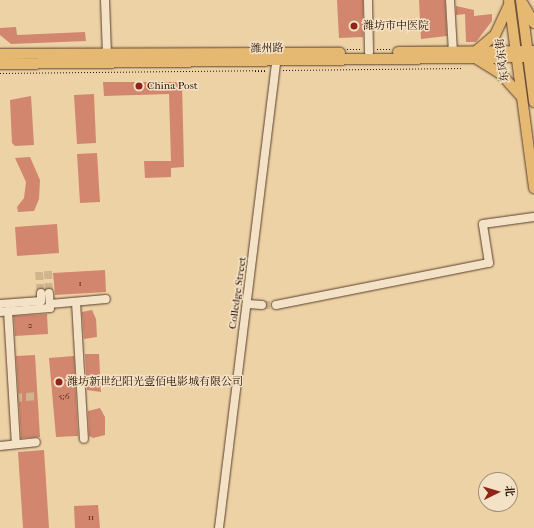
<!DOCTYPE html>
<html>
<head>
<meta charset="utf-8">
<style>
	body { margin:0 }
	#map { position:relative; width:534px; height:528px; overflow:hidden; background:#edd2a6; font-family:"IM FELL French Canon","Noto Serif SC",serif }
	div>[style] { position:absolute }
	.building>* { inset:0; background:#d1866d }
	.minor-tunnel>* { height:8px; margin-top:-4px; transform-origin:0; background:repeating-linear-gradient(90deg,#d0b48d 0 8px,transparent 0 12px) }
	.path>* { height:1px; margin-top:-0.5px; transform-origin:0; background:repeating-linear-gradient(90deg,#290d00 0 1px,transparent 0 3px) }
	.roads { filter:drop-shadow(0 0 1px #5a3e2a) drop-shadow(0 0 1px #5a3e2a) }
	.minor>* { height:8px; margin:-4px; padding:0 4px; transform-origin:4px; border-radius:4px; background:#f3e2c5 }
	.major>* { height:10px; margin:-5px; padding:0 5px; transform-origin:5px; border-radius:5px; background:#e6b973 }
	.dots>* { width:11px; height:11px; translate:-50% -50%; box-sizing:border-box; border:2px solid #f3e2c5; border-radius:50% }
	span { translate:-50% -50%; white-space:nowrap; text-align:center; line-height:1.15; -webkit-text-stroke:3px #f3e2c5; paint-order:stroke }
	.number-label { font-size:9px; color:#532b1b }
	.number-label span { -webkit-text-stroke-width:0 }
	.poi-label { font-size:11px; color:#290d00 }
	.left { translate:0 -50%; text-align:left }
	.street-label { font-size:11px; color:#290d00 }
	.north { position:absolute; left:478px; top:472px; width:40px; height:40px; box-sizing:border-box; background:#f3e2c5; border:1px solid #a28d76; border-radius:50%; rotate:85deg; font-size:11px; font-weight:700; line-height:16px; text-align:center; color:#290d00 }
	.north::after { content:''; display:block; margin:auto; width:14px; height:18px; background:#8f2418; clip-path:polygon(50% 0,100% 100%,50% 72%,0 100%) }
</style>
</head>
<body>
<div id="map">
	<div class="building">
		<i style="clip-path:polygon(337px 0,363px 0,363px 37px,339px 38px)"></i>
		<i style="clip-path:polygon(419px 0,445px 0,447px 36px,421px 39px)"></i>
		<i style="clip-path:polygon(456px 6px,474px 10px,474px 16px,492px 14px,492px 21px,476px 42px,466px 42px,465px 14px,456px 15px)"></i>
		<i style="clip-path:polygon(16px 27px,17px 35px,85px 32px,86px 41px,11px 44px,0 35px,0 28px)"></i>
		<i style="clip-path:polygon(103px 82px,182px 82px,184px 167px,171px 168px,171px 177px,145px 178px,144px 161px,171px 161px,169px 94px,104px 96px)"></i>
		<i style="clip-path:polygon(94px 94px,96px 143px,77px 144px,74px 95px)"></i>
		<i style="clip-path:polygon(31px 96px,34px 145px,15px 146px,12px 143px,10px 100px)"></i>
		<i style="clip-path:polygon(97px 153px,100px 202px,80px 203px,77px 154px)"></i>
		<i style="clip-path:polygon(30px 157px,40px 180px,39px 199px,34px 211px,18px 212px,17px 207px,24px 198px,26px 182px,15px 158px)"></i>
		<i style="clip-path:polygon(57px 224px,59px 253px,17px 256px,15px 227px)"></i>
		<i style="clip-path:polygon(105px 270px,106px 292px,55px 295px,53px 273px)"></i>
		<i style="clip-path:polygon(92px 310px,96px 319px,97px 337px,84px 339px,82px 312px)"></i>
		<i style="clip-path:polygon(47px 314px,48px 334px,15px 336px,14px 316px)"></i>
		<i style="clip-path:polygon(85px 354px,99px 354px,101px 392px,87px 390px)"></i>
		<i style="clip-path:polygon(35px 355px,40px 437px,21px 438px,16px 356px)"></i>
		<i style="clip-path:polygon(74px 356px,78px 436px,56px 437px,49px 358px)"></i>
		<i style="clip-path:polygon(100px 408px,105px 417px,105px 435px,93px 438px,89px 436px,88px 411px)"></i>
		<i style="clip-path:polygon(44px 450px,49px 528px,23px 528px,18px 452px)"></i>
		<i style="clip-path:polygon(98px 505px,100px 528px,75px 528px,74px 506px)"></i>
	</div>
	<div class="minor-tunnel">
		<i style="left:48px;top:271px;width:22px;rotate:87deg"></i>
		<i style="left:39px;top:272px;width:21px;rotate:85deg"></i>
		<i style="left:262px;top:305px;width:14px"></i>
		<i style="left:14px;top:398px;width:24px;rotate:-5deg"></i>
	</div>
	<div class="path">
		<i style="left:347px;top:49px;width:14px"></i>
		<i style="left:377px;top:49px;width:14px"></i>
		<i style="left:283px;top:70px;width:180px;rotate:-0.6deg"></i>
		<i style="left:0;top:73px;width:267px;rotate:-0.6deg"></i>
	</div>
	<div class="roads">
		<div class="minor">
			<i style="left:105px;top:0;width:54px;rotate:87.9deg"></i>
			<i style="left:368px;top:0;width:52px;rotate:88.9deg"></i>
			<i style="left:450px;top:0;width:52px;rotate:86.7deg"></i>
			<i style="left:76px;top:302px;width:137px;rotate:86.7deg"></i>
			<i style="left:0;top:304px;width:41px;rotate:-4.2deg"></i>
			<i style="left:41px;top:301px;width:8px;rotate:-90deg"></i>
			<i style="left:50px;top:304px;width:56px;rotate:-5.1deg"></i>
			<i style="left:248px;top:304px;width:14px;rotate:4deg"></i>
			<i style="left:276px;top:305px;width:217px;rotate:-11.2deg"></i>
			<i style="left:489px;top:263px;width:39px;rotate:-99deg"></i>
			<i style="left:483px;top:224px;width:51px;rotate:-7.8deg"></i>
			<i style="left:8px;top:311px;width:133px;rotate:86.6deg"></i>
			<i style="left:0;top:312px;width:50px;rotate:-4.6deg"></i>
			<i style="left:50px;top:308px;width:15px;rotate:-94deg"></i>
			<i style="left:0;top:446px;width:36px;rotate:-6deg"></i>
			<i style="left:219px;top:528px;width:470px;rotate:-83deg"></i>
		</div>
		<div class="major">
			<i style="left:509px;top:0;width:190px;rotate:82.4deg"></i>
			<i style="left:521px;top:0;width:103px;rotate:82.7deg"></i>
			<i style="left:523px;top:4px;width:22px;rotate:60deg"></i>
			<i style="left:476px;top:51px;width:25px;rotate:-40deg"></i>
			<i style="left:495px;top:35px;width:33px;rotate:-65deg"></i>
			<i style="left:398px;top:52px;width:136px;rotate:-0.4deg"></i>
			<i style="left:0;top:54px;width:340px;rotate:-0.2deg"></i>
			<i style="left:477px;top:59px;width:28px;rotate:32deg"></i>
			<i style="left:501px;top:74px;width:28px;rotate:48deg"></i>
			<i style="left:0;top:64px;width:534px;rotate:-0.75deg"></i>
		</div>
	</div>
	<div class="dots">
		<i style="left:354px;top:26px;background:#8f2418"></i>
		<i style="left:139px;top:86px;background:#8f2418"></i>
		<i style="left:59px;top:382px;background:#8f2418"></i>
	</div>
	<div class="number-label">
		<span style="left:80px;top:283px">1</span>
		<span style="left:30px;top:325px">2</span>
		<span style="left:64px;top:396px">5;6</span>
		<span style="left:91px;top:517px">11</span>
	</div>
	<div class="poi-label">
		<span class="left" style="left:363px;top:26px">潍坊市中医院</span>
		<span class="left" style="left:147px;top:86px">China Post</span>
		<span class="left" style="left:67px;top:382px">潍坊新世纪阳光壹佰电影城有限公司</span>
	</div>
	<div class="street-label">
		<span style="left:267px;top:49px;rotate:-1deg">潍州路</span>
		<span style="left:503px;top:60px;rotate:-97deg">东风东街</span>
		<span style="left:238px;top:293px;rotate:-82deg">Colledge Street</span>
	</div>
	<div class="north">北</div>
</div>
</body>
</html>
